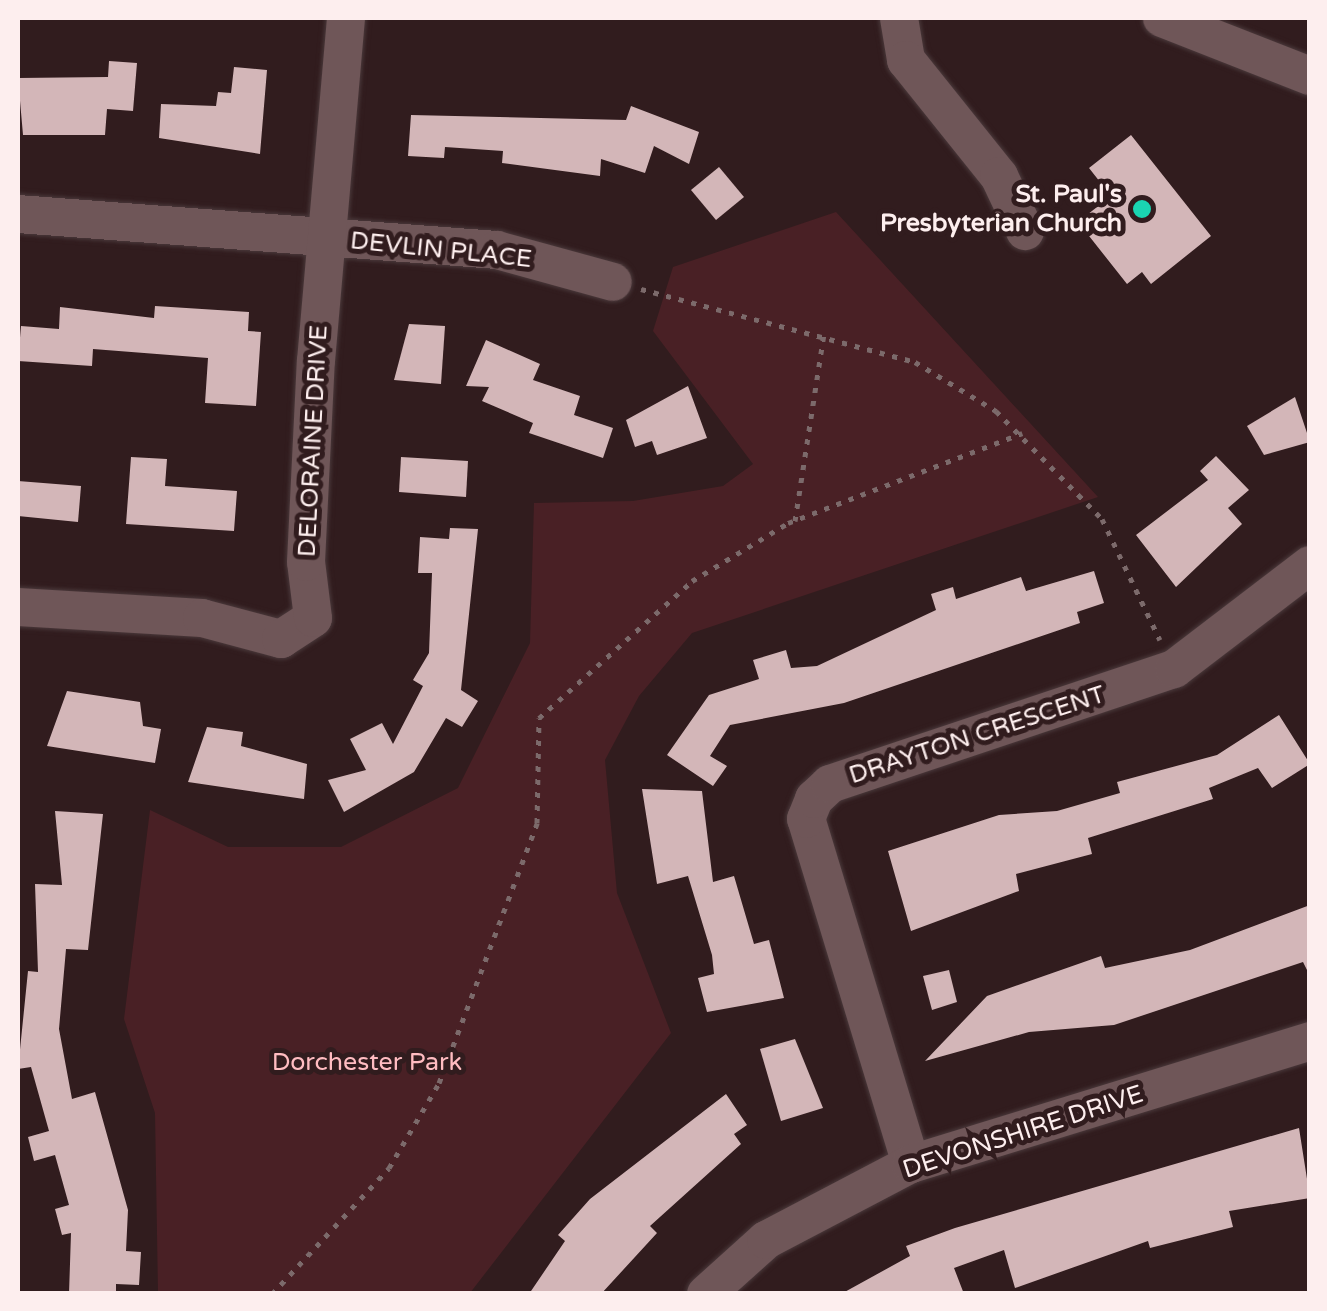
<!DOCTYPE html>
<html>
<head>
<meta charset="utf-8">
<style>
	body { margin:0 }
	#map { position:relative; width:1327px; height:1311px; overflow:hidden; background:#311c1e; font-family:"Varela Round",sans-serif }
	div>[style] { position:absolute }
	.green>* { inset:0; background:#492025 }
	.building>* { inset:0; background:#d3b6b8 }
	.path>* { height:5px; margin-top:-2.5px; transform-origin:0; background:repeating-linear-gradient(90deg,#7c6a6b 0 5px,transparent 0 13px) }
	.roads { filter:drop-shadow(0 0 2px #4a393b) drop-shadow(0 0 2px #4a393b) }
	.minor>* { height:38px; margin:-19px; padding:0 19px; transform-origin:19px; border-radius:19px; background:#6f5658 }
	.dots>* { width:28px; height:28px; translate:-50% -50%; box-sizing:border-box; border:5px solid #311c1e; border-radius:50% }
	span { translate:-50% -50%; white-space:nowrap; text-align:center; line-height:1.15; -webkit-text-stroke:10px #311c1e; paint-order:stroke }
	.poi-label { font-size:25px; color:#fdeeee; font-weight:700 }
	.right { translate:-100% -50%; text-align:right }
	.street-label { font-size:25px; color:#fdeeee }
	.park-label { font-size:25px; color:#ffbcc1 }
	.frame { position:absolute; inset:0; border:20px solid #fdeeee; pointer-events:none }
</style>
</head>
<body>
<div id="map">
	<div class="green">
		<i style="clip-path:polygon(836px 212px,1098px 497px,692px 633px,639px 696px,605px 760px,617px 893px,671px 1033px,470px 1293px,158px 1293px,155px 1113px,124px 1019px,150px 810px,228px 847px,341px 847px,458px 788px,530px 643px,534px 503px,633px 501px,723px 486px,753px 464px,653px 331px,673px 267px)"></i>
	</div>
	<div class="building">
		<i style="clip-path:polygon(109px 61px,137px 63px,133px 111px,107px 109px,105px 135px,23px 135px,18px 78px,108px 77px)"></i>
		<i style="clip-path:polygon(234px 67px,267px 70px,260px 154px,159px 138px,161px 104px,216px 106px,218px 92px,231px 93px)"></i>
		<i style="clip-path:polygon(631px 106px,699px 132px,689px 164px,654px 146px,645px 173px,601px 159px,600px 176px,502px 163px,503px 151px,445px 147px,444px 158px,408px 156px,411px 115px,626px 120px)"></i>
		<i style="clip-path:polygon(1131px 135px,1211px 236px,1151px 284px,1142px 272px,1127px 284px,1078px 222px,1111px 196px,1089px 168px)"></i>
		<i style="clip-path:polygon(719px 167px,744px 197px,716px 220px,691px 190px)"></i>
		<i style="clip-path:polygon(155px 306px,249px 312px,248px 331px,261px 332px,256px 406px,205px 403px,208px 358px,93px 349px,92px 366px,18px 361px,21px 326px,59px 329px,60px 307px,154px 318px)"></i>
		<i style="clip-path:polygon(409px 324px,445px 326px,441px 384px,394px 380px)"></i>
		<i style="clip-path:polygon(486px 340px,540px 364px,533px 380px,580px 396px,574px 415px,613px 428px,603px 458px,529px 433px,533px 423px,482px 401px,489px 387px,466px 386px)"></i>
		<i style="clip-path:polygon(688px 386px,707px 438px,657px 455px,652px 441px,635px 447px,626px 420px)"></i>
		<i style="clip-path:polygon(1295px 397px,1310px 442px,1264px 455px,1247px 426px)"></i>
		<i style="clip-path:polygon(1216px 456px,1249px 490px,1228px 508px,1242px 524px,1176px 587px,1136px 535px,1208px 480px,1200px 471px)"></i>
		<i style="clip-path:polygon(131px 457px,167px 459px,165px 486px,237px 491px,234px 531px,126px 524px)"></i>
		<i style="clip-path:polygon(401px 457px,468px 461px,466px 497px,399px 492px)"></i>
		<i style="clip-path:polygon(18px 481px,81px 486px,78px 522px,18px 516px)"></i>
		<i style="clip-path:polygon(450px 528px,478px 529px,461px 690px,478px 701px,462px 727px,446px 718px,414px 772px,344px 812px,328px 780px,366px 770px,350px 739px,382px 723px,393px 744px,423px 686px,413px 680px,429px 653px,432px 573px,418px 573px,420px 537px,449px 539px)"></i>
		<i style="clip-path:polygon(1094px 571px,1104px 603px,1077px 612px,1080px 623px,844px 703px,730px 725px,710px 756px,727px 766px,713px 786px,667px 755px,709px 695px,759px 679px,753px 660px,786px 650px,791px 668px,817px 666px,936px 610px,931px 594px,953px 587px,956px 599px,1021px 577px,1026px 591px)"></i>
		<i style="clip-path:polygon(67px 691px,140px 702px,143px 726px,161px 729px,155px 763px,47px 746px)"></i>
		<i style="clip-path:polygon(1279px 715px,1310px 764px,1272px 788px,1258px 768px,1209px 788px,1213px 799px,1088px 838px,1092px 854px,1016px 874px,1019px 891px,911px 931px,888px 851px,999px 815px,1057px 811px,1120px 793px,1117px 782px,1217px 755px)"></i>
		<i style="clip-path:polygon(207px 727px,243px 732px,241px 746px,307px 764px,304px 799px,188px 782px)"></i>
		<i style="clip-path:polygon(642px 789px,702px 791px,713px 882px,734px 876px,754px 944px,769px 940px,784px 998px,707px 1012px,698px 978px,714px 974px,712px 955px,688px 876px,657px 884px)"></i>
		<i style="clip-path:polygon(55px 811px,103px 814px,88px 950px,66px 949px,59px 1029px,72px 1099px,95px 1092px,128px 1210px,126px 1251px,141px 1252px,139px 1285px,116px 1284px,116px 1294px,69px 1294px,71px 1233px,62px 1235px,55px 1209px,69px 1205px,55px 1155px,34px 1161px,28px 1137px,49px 1131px,31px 1067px,18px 1069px,28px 971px,38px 972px,35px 884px,62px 885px)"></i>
		<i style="clip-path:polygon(1310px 905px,1310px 976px,1303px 962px,1114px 1025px,1029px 1032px,925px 1061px,987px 996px,1101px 956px,1105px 968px,1190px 950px)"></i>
		<i style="clip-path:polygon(949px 970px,957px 1002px,932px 1010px,923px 976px)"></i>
		<i style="clip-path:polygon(795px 1039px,823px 1108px,781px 1121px,760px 1049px)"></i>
		<i style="clip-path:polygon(726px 1094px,747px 1125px,734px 1134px,741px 1144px,650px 1226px,657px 1233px,601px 1294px,529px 1294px,565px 1241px,558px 1235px,590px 1199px)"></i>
		<i style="clip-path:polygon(1299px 1128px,1310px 1198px,1229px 1211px,1233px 1227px,1150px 1248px,1148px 1241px,1015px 1288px,1004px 1250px,954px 1268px,964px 1294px,841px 1294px,910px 1256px,906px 1246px,955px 1228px)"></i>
	</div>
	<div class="path">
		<i style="left:641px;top:289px;width:284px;rotate:14.9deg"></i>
		<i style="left:915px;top:362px;width:95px;rotate:31.2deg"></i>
		<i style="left:996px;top:411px;width:151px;rotate:45.5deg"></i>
		<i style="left:1102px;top:519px;width:134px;rotate:64.4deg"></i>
		<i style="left:795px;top:521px;width:189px;rotate:-81.2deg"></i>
		<i style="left:272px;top:1294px;width:172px;rotate:-47.1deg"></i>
		<i style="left:389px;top:1168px;width:99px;rotate:-59.5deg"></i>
		<i style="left:439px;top:1083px;width:278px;rotate:-69.3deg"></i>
		<i style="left:537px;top:823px;width:105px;rotate:-88.9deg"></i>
		<i style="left:539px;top:718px;width:205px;rotate:-41.8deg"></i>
		<i style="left:692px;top:581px;width:112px;rotate:-31.1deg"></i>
		<i style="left:788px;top:523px;width:251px;rotate:-21deg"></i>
	</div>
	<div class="roads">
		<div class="minor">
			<i style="left:899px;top:18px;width:43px;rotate:80.5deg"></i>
			<i style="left:906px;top:60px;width:149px;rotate:51.3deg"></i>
			<i style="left:999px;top:176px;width:61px;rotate:64.7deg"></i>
			<i style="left:1162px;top:18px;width:159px;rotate:21.4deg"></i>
			<i style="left:18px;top:214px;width:480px;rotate:4.3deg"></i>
			<i style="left:497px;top:250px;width:120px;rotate:15.4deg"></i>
			<i style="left:18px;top:607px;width:184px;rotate:3.4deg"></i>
			<i style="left:202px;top:618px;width:82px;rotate:14.9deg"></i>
			<i style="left:281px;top:639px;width:38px;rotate:-33deg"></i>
			<i style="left:313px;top:618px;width:56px;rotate:-97.1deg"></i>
			<i style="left:306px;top:562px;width:201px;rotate:-87.2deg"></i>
			<i style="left:316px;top:361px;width:344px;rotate:-85deg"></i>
			<i style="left:911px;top:1164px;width:361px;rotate:-106.9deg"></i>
			<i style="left:806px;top:819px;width:22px;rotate:-68deg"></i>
			<i style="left:814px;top:799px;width:22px;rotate:-43deg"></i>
			<i style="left:830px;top:784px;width:363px;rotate:-18.5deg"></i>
			<i style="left:1174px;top:669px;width:171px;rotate:-37.4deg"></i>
			<i style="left:706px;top:1294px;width:81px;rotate:-42deg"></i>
			<i style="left:766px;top:1240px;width:164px;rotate:-27.7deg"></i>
			<i style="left:911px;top:1164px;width:418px;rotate:-17.1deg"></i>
		</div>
	</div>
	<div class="dots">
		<i style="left:1142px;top:209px;background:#1ad5b2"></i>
	</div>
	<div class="poi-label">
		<span class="right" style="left:1122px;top:209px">St. Paul's<br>Presbyterian Church</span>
	</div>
	<div class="street-label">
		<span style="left:441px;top:250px;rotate:6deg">DEVLIN PLACE</span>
		<span style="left:313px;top:441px;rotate:-87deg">DELORAINE DRIVE</span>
		<span style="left:977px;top:735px;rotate:-18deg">DRAYTON CRESCENT</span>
		<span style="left:1023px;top:1132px;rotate:-18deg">DEVONSHIRE DRIVE</span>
	</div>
	<div class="park-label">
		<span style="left:367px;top:1062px">Dorchester Park</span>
	</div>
	<div class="frame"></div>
</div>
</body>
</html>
